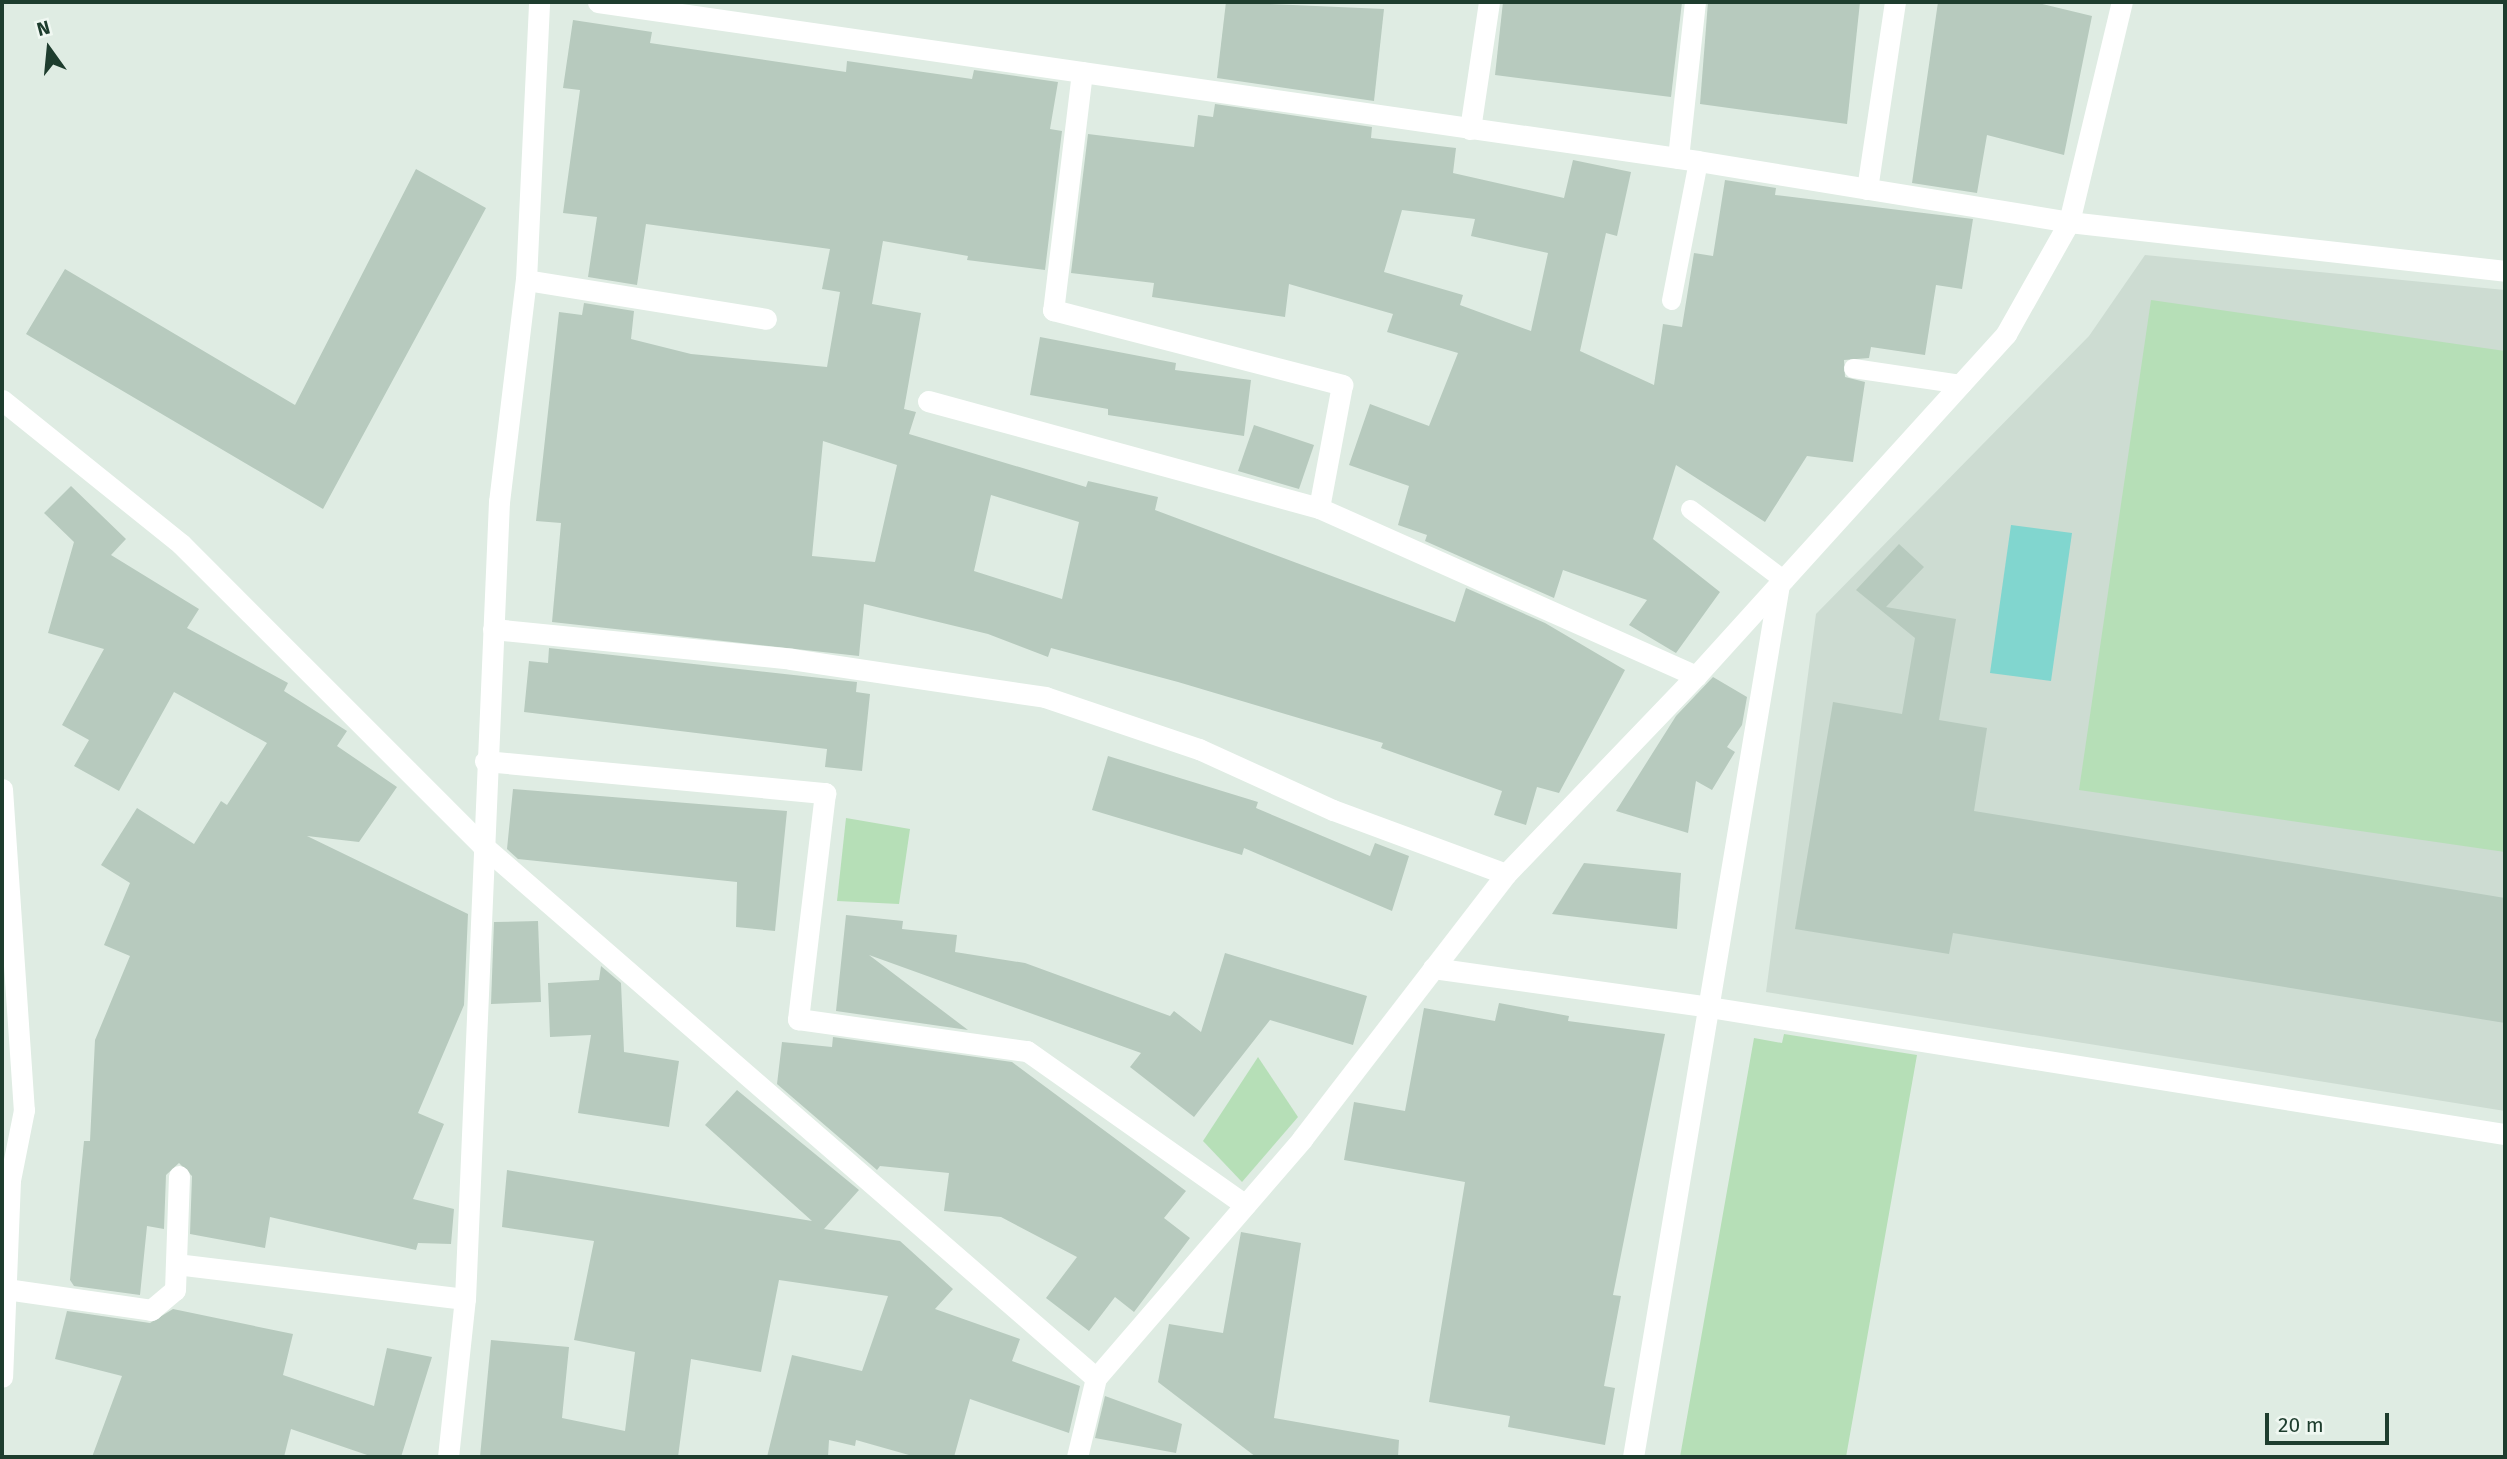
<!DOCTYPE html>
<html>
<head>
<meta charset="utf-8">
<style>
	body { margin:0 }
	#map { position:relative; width:2507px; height:1459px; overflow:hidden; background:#dfece3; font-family:"Fira Sans",sans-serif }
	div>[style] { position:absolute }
	.built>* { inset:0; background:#cddcd2 }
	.green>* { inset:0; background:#b6dfb7 }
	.water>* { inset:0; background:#81d6cf }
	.building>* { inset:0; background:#b7cabe }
	.service>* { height:19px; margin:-9.5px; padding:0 9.5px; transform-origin:9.5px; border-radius:9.5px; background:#fff }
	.minor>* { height:21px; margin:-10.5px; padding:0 10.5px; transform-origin:10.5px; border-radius:10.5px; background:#fff }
	.tertiary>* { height:21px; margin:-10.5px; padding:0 10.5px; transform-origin:10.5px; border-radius:10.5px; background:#fff }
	span { translate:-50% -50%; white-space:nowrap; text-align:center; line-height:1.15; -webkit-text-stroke:7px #f0f8f2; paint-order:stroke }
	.frame { position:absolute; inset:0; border:4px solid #1e3d2e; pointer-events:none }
	.north { position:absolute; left:14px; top:14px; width:70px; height:70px; -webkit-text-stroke:5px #f0f8f2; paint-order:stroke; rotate:345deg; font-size:19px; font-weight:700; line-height:28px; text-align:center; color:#1e3d2e }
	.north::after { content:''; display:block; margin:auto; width:24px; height:32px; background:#1e3d2e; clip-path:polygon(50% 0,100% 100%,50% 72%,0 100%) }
	.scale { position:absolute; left:2265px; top:1413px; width:124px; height:32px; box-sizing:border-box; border:4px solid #1e3d2e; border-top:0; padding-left:9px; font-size:21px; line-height:24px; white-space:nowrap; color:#1e3d2e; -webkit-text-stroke:5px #f0f8f2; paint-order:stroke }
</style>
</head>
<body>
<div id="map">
	<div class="built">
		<i style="clip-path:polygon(2145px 255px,2505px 290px,2505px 1111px,1766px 992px,1816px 614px,2089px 336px)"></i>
	</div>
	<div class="green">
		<i style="clip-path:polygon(2151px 300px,2505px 351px,2505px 852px,2079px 790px)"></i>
		<i style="clip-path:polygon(846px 818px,910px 829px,899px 904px,837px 901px)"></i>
		<i style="clip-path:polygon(1784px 1034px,1917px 1055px,1846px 1457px,1680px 1457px,1754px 1038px,1782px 1043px)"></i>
		<i style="clip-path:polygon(1258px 1057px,1298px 1117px,1242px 1182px,1203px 1141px)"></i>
	</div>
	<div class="water">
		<i style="clip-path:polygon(2011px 525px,2072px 533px,2051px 681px,1990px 673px)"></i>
	</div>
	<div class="building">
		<i style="clip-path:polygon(1226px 2px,1384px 9px,1374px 101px,1217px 78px)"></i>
		<i style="clip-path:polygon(1503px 2px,1682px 2px,1671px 97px,1495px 75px)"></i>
		<i style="clip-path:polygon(1708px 2px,1860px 2px,1847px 124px,1700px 104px)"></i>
		<i style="clip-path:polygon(1938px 2px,2034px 2px,2092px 16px,2064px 155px,1987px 135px,1977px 193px,1912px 183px)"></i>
		<i style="clip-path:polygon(evenodd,573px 20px,652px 32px,650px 43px,846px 72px,847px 61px,972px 79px,974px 70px,1058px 82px,1050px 129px,1062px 131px,1045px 270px,967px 260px,968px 256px,883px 241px,872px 304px,921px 313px,904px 409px,916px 412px,909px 434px,1086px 487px,1088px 481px,1158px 497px,1155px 510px,1455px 622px,1466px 588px,1545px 623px,1625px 670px,1559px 793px,1537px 787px,1526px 825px,1494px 815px,1502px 791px,1381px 748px,1383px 743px,1178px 682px,1051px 648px,1048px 657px,988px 634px,864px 604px,859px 656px,552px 622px,561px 523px,536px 521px,559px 312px,582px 315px,584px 303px,634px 311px,631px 339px,691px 354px,827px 367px,840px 292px,822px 289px,830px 249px,646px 224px,637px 285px,588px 277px,597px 217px,563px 213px,580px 90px,563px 88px,573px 20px,823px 441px,897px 465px,875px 562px,812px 556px,823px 441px,573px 20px,991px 495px,1079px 522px,1062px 599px,974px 571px,991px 495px)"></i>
		<i style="clip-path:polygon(evenodd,1215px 104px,1372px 127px,1371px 138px,1456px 148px,1453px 173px,1564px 198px,1573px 160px,1631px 172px,1617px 236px,1606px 233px,1580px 351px,1654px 385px,1663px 324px,1682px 327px,1694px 253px,1713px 256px,1725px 180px,1776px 188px,1775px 195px,1973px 219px,1962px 289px,1936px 285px,1925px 355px,1871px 347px,1869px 358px,1844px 360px,1845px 377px,1865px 382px,1853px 462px,1807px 456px,1765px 522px,1676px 465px,1653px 539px,1720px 592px,1676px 653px,1629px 625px,1647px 600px,1563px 570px,1554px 598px,1425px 541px,1427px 535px,1398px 525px,1409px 486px,1349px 465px,1370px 404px,1429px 426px,1458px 353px,1387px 332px,1393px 314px,1289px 284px,1285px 317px,1152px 297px,1154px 283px,1071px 273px,1088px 134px,1194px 147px,1198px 115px,1213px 117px,1215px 104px,1402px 210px,1475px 219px,1471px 236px,1548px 253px,1531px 331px,1460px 305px,1463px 295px,1384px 272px,1402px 210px)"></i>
		<i style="clip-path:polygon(416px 169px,486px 208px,323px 509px,26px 334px,65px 269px,295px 405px)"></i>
		<i style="clip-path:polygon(1040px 337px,1176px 363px,1175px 370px,1251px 380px,1244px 436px,1108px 415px,1108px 409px,1030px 395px)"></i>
		<i style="clip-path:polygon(1254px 425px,1314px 445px,1299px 489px,1238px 471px)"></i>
		<i style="clip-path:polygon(71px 486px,126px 539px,111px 555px,199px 609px,187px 628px,288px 683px,284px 691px,347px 731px,337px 746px,397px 787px,359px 842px,307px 836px,468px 914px,464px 1005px,418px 1113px,444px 1124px,413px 1199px,454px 1209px,451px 1244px,418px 1243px,416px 1250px,270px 1217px,265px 1248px,190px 1234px,192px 1176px,179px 1163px,166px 1175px,164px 1229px,147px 1226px,140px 1295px,74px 1286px,70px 1280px,84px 1141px,90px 1141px,95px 1040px,130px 956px,104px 945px,130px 883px,101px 865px,137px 808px,194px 844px,221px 801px,227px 805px,267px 743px,174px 692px,119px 791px,74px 766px,89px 740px,62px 725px,104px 649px,48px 633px,74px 542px,44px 513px)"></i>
		<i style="clip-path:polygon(1899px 544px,1924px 567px,1886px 607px,1956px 619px,1939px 720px,1987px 728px,1974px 811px,2505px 898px,2505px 1023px,1953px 933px,1949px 954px,1795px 929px,1833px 702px,1902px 714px,1915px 638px,1856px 590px)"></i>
		<i style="clip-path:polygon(549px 648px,857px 682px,856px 692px,870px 694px,862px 771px,825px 767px,827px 749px,524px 712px,529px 661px,548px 663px)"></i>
		<i style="clip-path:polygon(1713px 677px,1747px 697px,1742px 725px,1727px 747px,1735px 752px,1712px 790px,1696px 781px,1688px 833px,1616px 811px,1676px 716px)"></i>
		<i style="clip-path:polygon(1108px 756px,1258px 802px,1256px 808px,1370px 856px,1375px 843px,1409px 856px,1392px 911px,1244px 848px,1242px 855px,1092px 810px)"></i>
		<i style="clip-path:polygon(513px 789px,787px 811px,775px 931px,736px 927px,737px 882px,518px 859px,507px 849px)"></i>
		<i style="clip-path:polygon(1584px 863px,1681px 873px,1677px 929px,1552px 914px)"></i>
		<i style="clip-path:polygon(846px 915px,903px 921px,902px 929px,957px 935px,955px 952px,1025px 963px,1170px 1016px,1174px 1011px,1201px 1032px,1225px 953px,1367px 996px,1353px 1045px,1270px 1020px,1194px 1117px,1130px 1067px,1141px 1053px,869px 955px,968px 1030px,836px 1011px)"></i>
		<i style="clip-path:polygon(538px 921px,541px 1002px,491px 1004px,494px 922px)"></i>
		<i style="clip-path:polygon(601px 966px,621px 983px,624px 1052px,679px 1061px,669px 1127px,578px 1113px,591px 1035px,550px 1037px,548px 983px,599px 980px)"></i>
		<i style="clip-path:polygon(1499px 1003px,1569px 1016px,1568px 1021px,1665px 1034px,1613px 1295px,1621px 1296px,1604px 1386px,1615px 1388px,1605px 1445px,1508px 1427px,1510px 1416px,1429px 1402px,1465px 1182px,1344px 1160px,1354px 1102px,1405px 1111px,1424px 1008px,1495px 1021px)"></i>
		<i style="clip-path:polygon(833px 1037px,1012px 1062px,1186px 1191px,1164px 1218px,1190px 1238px,1134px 1312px,1115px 1297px,1089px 1331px,1046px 1298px,1077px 1257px,1001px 1217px,944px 1211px,949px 1173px,880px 1166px,877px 1170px,777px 1084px,782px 1042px,832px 1047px)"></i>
		<i style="clip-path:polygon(737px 1090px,859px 1190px,824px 1229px,900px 1241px,953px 1289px,935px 1309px,1020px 1339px,1012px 1361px,1080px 1386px,1069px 1433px,970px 1399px,954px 1457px,916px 1457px,856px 1440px,855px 1446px,829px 1440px,828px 1457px,767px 1457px,792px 1355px,862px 1371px,888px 1296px,779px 1280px,761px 1372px,691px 1359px,678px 1457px,480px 1457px,491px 1340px,569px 1347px,562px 1418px,625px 1431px,635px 1352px,574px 1340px,594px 1241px,502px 1227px,507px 1170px,812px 1221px,705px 1125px)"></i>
		<i style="clip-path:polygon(1241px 1232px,1301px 1243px,1274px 1418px,1399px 1440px,1398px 1457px,1256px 1457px,1158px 1382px,1169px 1324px,1223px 1333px)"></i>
		<i style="clip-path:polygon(173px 1309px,293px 1334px,283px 1375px,374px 1406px,387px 1348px,432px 1357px,401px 1457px,373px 1457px,291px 1429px,284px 1457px,92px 1457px,122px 1376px,55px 1359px,67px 1311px,150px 1323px)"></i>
		<i style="clip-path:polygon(1105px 1396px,1182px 1424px,1176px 1453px,1095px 1438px)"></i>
	</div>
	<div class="service">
		<i style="left:1671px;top:300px;width:142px;rotate:-79deg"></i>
		<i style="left:1853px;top:368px;width:110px;rotate:8.4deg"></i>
		<i style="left:1690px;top:509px;width:118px;rotate:37.1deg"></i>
	</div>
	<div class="minor">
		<i style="left:598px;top:2px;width:1111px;rotate:8.22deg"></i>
		<i style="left:1698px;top:161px;width:376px;rotate:9.3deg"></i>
		<i style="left:2069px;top:222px;width:439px;rotate:6.4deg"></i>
		<i style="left:1082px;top:72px;width:240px;rotate:96.9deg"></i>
		<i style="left:1053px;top:310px;width:299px;rotate:14.5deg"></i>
		<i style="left:1342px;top:385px;width:125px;rotate:100.6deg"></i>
		<i style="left:1470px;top:129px;width:128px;rotate:-81.5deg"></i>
		<i style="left:1678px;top:158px;width:157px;rotate:-83.8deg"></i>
		<i style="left:1867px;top:189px;width:189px;rotate:-81.5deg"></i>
		<i style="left:526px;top:280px;width:243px;rotate:9.2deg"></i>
		<i style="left:2px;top:400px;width:230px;rotate:38.8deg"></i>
		<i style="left:181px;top:544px;width:424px;rotate:45deg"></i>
		<i style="left:481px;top:844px;width:814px;rotate:40.97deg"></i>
		<i style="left:928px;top:401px;width:405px;rotate:15.3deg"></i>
		<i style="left:1319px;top:508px;width:413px;rotate:24deg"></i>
		<i style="left:493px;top:629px;width:300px;rotate:5.7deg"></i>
		<i style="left:791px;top:659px;width:257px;rotate:8.5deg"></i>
		<i style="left:1045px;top:697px;width:163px;rotate:18.7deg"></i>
		<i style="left:1199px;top:749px;width:147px;rotate:24.5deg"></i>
		<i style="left:1333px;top:810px;width:184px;rotate:20.3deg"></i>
		<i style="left:485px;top:761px;width:342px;rotate:5.4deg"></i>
		<i style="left:825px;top:793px;width:228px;rotate:96.8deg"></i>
		<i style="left:798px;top:1019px;width:231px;rotate:8deg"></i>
		<i style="left:1027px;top:1051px;width:267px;rotate:35.2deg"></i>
		<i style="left:1433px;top:968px;width:279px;rotate:8deg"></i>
		<i style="left:1709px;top:1007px;width:806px;rotate:9.07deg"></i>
		<i style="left:176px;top:1264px;width:291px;rotate:6.9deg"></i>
		<i style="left:6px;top:1289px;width:147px;rotate:8.2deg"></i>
		<i style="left:151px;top:1310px;width:31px;rotate:-40deg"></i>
		<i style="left:175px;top:1290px;width:114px;rotate:-88deg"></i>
		<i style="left:448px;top:1457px;width:159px;rotate:-83.9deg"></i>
		<i style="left:465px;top:1299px;width:798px;rotate:-87.56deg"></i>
		<i style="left:499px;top:502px;width:224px;rotate:-83.1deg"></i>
		<i style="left:526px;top:280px;width:278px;rotate:-87.3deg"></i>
		<i style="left:1077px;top:1457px;width:81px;rotate:-76.5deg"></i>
		<i style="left:1096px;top:1378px;width:316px;rotate:-49.2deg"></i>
		<i style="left:1302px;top:1139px;width:334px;rotate:-52.4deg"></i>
		<i style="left:1506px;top:874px;width:274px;rotate:-46.2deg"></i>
		<i style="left:1696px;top:676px;width:462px;rotate:-47.8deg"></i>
		<i style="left:2006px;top:334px;width:129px;rotate:-60.6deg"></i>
		<i style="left:2069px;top:222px;width:226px;rotate:-76.5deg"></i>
		<i style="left:1633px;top:1457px;width:884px;rotate:-80.5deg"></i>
	</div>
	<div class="tertiary">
		<i style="left:2px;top:789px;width:322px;rotate:86.1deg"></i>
		<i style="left:24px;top:1110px;width:71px;rotate:101.3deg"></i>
		<i style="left:10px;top:1180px;width:197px;rotate:92.3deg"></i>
	</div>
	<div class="frame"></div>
	<div class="north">N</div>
	<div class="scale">20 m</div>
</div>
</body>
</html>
